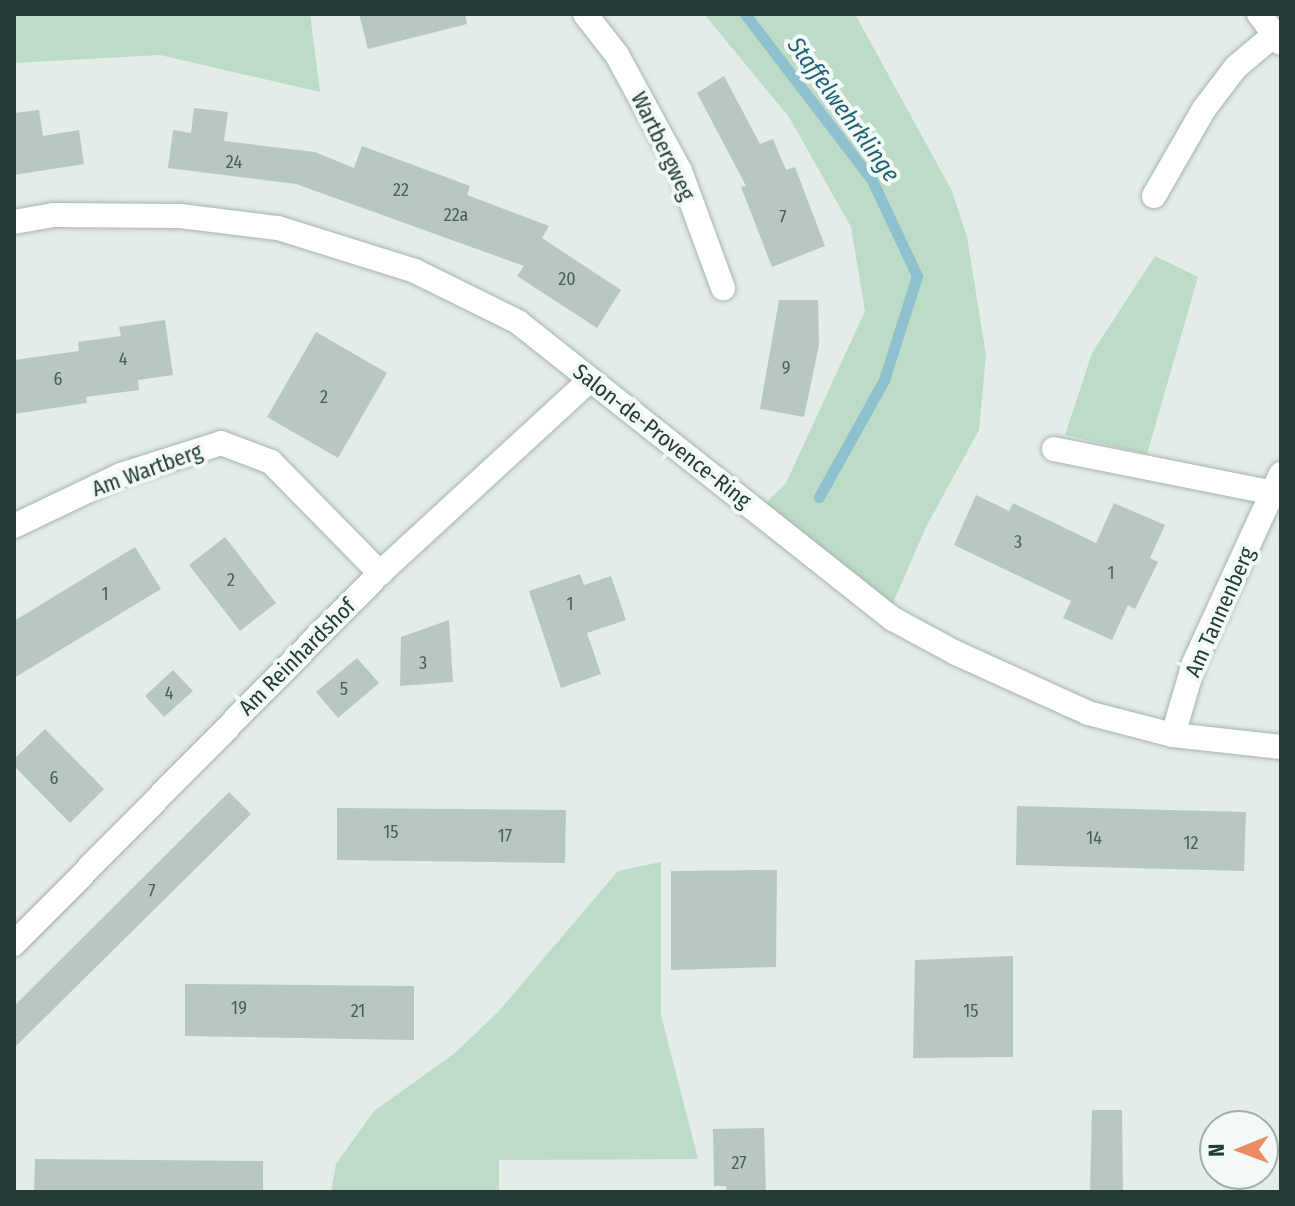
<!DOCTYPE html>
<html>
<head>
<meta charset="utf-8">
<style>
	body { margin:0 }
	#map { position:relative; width:1295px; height:1206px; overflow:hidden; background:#e3ece8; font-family:"Fira Sans Condensed",sans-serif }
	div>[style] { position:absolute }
	.green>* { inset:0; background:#bddcc7 }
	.stream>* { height:11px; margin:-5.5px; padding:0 5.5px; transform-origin:5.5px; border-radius:5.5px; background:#8ec0ce }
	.building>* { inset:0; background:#b8c7c2 }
	.roads { filter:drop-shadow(0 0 2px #a6b4af) drop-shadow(0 0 2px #a6b4af) }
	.minor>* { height:24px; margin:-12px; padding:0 12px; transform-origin:12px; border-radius:12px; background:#fff }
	span { translate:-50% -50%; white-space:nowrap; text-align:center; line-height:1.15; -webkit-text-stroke:8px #f3f9f6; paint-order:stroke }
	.number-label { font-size:18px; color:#485f5a }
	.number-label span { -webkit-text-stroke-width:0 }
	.street-label { font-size:22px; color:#233c37 }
	.water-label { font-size:24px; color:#216275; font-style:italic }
	.frame { position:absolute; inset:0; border:16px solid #233c37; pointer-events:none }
	.north { position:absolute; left:1199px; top:1110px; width:80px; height:80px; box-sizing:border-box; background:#f3f9f6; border:2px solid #a0adaa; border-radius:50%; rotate:269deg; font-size:22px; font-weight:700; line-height:32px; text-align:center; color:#233c37 }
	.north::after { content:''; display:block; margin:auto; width:28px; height:36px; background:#eb8c62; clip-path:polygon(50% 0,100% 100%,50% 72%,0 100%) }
</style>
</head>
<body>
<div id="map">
	<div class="green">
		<i style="clip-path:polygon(14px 14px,310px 14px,320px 92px,160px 55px,14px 63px)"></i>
		<i style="clip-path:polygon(704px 14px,855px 14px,952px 191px,967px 237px,986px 355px,979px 430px,926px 527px,888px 614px,757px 512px,786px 483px,865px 311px,851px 227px,789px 117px)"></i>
		<i style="clip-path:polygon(1155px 256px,1198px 277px,1147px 454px,1065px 435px,1092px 353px)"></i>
		<i style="clip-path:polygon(661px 862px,661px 1015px,698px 1159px,499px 1160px,499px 1192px,331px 1192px,336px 1164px,374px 1111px,455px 1053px,498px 1012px,618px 871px)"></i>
	</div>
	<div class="stream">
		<i style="left:745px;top:14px;width:209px;rotate:52.6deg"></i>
		<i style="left:872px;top:180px;width:106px;rotate:64.9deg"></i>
		<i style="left:917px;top:276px;width:109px;rotate:107.6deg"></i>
		<i style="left:884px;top:380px;width:134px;rotate:119.1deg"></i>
	</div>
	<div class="building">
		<i style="clip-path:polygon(359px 14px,465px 14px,467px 24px,368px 49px)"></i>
		<i style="clip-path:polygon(724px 76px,760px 144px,773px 139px,786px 170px,795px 167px,825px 246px,772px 267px,741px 187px,746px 186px,697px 93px)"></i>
		<i style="clip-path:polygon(194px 108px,228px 112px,224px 141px,315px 152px,354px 168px,362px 146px,470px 186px,467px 195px,549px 226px,542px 238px,621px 290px,597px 328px,517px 276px,524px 266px,296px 184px,168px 168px,173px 130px,191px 133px)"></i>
		<i style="clip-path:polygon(39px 110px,43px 136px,79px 130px,84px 164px,14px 175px,14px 113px)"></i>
		<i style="clip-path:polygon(779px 300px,818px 300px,819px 345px,804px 417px,760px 409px)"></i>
		<i style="clip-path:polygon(165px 320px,173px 375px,138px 380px,139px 390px,86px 397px,87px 403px,14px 414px,14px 360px,79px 351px,78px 342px,121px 336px,119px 327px)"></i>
		<i style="clip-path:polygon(316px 332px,387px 373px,338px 458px,267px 417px)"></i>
		<i style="clip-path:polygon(976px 495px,1009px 511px,1013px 503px,1096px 543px,1114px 503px,1165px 525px,1150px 558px,1158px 562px,1135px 609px,1128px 605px,1112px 640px,1063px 618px,1071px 601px,954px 545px)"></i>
		<i style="clip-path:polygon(225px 537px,276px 603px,240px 631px,189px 565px)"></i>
		<i style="clip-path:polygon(135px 547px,161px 589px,14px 678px,14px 621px)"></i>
		<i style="clip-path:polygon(580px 574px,584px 585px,611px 576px,626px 620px,587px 633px,601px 674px,561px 688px,529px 591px)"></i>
		<i style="clip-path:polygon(449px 620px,453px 682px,400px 686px,401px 637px)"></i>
		<i style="clip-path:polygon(357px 658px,379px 683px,338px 718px,316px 692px)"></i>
		<i style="clip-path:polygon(173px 670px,193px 691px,164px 717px,145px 696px)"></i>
		<i style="clip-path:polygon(45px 729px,104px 789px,70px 823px,14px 766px,14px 759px)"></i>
		<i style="clip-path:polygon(229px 792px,251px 814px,14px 1048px,14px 1006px)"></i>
		<i style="clip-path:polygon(1017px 806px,1246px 812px,1244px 871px,1016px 865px)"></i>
		<i style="clip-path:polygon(337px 808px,566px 810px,565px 863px,337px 860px)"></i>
		<i style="clip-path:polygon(777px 870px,776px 967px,671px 970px,671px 871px)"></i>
		<i style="clip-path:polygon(1013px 956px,1013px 1057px,913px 1058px,915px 960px)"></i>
		<i style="clip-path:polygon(185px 984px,414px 986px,414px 1040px,185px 1036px)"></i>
		<i style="clip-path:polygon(1092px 1110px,1122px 1110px,1123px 1192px,1090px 1192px)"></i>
		<i style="clip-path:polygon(764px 1128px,766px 1192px,726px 1192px,726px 1186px,714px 1186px,713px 1129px)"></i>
		<i style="clip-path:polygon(35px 1159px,263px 1161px,263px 1192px,34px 1192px)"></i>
	</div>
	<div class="roads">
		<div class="minor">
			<i style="left:585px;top:14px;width:52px;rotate:52deg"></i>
			<i style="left:617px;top:55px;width:132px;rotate:61.5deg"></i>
			<i style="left:680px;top:171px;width:125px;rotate:69.8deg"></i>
			<i style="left:1259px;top:14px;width:36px;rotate:53deg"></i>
			<i style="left:1154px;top:196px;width:100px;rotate:-60.1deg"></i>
			<i style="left:1204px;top:109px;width:53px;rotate:-52.7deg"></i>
			<i style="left:1236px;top:67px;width:50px;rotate:-40.1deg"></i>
			<i style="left:14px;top:222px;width:40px;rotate:-10deg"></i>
			<i style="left:53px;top:215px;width:127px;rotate:0.5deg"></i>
			<i style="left:180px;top:216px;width:99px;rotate:7deg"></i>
			<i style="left:278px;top:228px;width:144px;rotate:17.4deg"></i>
			<i style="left:415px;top:271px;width:115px;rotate:26.3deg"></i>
			<i style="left:518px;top:322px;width:478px;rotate:38.4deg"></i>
			<i style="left:893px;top:619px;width:72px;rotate:28.4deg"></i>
			<i style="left:956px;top:653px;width:145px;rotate:24.4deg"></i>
			<i style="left:1088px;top:713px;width:88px;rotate:14.5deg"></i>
			<i style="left:1173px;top:735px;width:109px;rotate:6.3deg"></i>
			<i style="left:1054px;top:449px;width:225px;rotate:11.3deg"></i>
			<i style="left:14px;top:526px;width:119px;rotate:-25.5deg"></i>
			<i style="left:121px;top:475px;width:105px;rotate:-17.7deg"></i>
			<i style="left:221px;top:443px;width:53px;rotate:20.8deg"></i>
			<i style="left:271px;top:462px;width:156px;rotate:45.5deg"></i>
			<i style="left:1173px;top:735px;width:75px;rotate:-73.7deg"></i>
			<i style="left:1194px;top:663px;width:208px;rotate:-65.3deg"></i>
			<i style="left:14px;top:944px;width:521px;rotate:-45.39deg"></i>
			<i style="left:380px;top:573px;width:285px;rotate:-42.6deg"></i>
		</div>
	</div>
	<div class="number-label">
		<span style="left:234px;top:162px">24</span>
		<span style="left:401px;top:190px">22</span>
		<span style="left:456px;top:215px">22a</span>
		<span style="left:783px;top:217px">7</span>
		<span style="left:567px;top:279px">20</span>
		<span style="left:123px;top:359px">4</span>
		<span style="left:786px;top:368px">9</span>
		<span style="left:58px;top:379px">6</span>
		<span style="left:324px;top:397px">2</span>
		<span style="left:1018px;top:542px">3</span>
		<span style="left:1111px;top:573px">1</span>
		<span style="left:231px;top:580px">2</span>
		<span style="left:105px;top:594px">1</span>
		<span style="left:570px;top:604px">1</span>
		<span style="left:423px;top:663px">3</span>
		<span style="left:344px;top:689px">5</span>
		<span style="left:169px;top:693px">4</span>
		<span style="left:54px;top:778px">6</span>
		<span style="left:391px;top:832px">15</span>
		<span style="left:505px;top:836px">17</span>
		<span style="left:1094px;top:838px">14</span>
		<span style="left:1191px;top:843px">12</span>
		<span style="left:152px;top:891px">7</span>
		<span style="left:239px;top:1008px">19</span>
		<span style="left:358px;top:1011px">21</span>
		<span style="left:971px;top:1011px">15</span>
		<span style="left:739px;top:1163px">27</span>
	</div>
	<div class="street-label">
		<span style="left:663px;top:146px;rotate:64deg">Wartbergweg</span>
		<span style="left:662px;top:436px;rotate:38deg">Salon-de-Provence-Ring</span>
		<span style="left:147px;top:470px;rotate:-20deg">Am Wartberg</span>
		<span style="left:1220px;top:612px;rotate:-66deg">Am Tannenberg</span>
		<span style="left:297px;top:657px;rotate:-45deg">Am Reinhardshof</span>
	</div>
	<div class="water-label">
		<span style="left:843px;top:110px;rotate:54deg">Staffelwehrklinge</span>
	</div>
	<div class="frame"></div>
	<div class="north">N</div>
</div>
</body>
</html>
